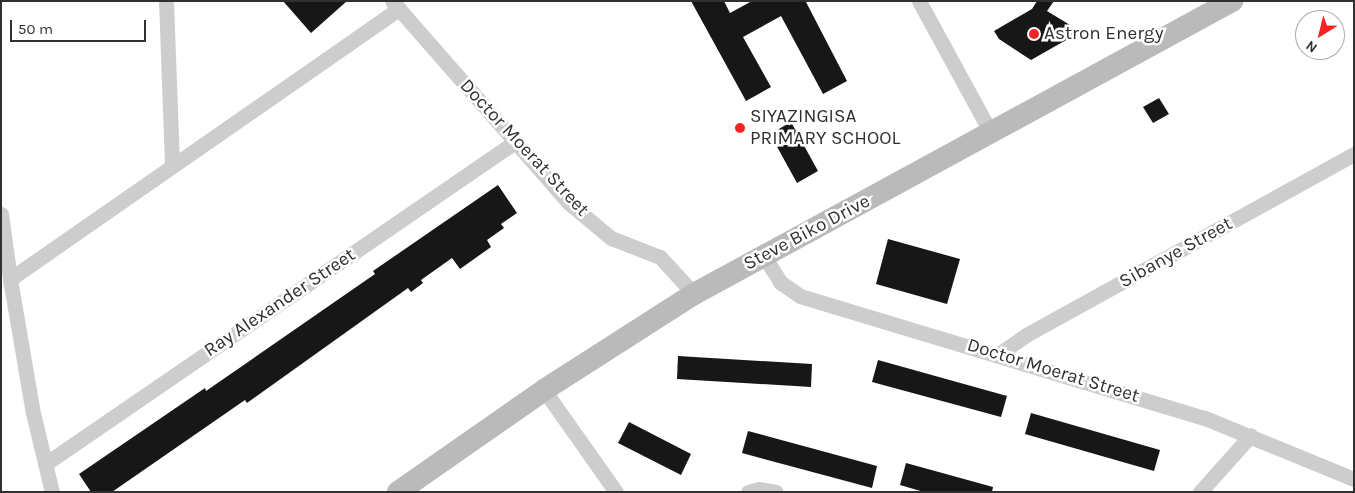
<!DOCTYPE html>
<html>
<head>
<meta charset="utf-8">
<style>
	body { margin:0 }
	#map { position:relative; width:1355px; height:493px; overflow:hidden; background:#fff; font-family:Karla,sans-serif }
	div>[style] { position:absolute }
	.building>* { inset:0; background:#171717 }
	.street>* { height:15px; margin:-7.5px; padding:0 7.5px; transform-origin:7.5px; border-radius:7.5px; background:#cdcdcd }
	.secondary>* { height:22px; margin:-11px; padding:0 11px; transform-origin:11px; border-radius:11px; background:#bababa }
	.dots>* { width:14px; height:14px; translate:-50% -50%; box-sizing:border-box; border:2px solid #fff; border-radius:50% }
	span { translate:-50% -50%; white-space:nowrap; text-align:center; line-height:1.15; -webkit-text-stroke:5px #fff; paint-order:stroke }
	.poi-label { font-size:19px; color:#303030 }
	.left { translate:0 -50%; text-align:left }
	.street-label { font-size:19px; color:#303030 }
	.frame { position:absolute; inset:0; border:2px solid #303030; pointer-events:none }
	.north { position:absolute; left:1295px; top:10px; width:50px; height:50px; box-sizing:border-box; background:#fff; border:1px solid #acacac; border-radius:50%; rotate:216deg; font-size:14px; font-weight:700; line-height:20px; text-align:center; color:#303030 }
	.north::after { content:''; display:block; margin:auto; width:18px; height:22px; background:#f62325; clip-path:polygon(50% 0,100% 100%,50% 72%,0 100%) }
	.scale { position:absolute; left:10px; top:20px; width:136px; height:22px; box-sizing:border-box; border:2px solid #303030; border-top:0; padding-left:6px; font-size:15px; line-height:18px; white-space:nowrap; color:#303030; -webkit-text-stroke:4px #fff; paint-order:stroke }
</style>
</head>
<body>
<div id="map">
	<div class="building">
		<i style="clip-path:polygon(283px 1px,347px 1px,311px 33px)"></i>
		<i style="clip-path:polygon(691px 1px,724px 1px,730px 13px,752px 1px,808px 1px,806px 2px,847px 81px,823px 94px,781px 16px,743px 37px,771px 87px,746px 101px)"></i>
		<i style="clip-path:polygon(1037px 1px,1054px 1px,1047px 11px,1070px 25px,1075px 35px,1031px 60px,999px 39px,994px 31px,1032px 9px)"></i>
		<i style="clip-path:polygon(1159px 98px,1169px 114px,1153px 123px,1143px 107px)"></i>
		<i style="clip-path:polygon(791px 122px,818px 171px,797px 183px,770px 134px)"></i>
		<i style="clip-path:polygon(498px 185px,517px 213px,501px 224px,504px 228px,487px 240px,491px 247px,460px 269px,452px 258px,421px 280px,423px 283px,411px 292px,408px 288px,247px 403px,245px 400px,112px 492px,91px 492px,79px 474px,205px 388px,206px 391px,375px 274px,373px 271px)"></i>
		<i style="clip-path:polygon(888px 239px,960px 259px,947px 304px,876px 284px)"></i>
		<i style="clip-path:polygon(678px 356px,812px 364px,811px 387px,677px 379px)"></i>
		<i style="clip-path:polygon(878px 360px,1007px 396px,1001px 417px,872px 382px)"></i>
		<i style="clip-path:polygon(1031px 413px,1160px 450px,1154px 471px,1025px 434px)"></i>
		<i style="clip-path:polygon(629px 422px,691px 454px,681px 475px,618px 443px)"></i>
		<i style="clip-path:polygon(748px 431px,877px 466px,872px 488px,742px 453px)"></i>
		<i style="clip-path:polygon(906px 463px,993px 487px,992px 492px,924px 492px,900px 485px)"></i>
	</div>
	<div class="street">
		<i style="left:166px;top:1px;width:165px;rotate:87.9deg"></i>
		<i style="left:392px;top:1px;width:269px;rotate:48.8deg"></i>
		<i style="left:569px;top:203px;width:55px;rotate:39.8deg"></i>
		<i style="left:611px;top:238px;width:53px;rotate:21.2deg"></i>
		<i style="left:660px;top:257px;width:50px;rotate:47.4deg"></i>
		<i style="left:919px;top:1px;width:150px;rotate:61.4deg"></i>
		<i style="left:1px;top:214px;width:66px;rotate:82.1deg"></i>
		<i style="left:10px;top:279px;width:136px;rotate:80.3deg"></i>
		<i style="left:33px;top:413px;width:81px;rotate:76.5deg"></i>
		<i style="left:764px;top:256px;width:31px;rotate:58deg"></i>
		<i style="left:780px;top:282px;width:24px;rotate:35deg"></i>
		<i style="left:800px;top:296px;width:423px;rotate:16.8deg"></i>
		<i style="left:1205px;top:418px;width:161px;rotate:22.3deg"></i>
		<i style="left:10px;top:279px;width:474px;rotate:-34.8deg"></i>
		<i style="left:999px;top:354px;width:33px;rotate:-35deg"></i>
		<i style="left:1026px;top:335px;width:375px;rotate:-28.9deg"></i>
		<i style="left:544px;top:390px;width:125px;rotate:54.8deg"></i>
		<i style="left:45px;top:464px;width:570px;rotate:-34.42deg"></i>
		<i style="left:748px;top:492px;width:11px;rotate:-15deg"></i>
		<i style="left:759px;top:489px;width:17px;rotate:10deg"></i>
		<i style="left:1200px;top:492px;width:76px;rotate:-48.2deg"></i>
	</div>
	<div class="secondary">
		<i style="left:398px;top:492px;width:178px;rotate:-34.9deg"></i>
		<i style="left:544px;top:390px;width:178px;rotate:-32.6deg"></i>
		<i style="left:694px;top:294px;width:613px;rotate:-28.57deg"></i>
	</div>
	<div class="dots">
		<i style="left:1034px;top:34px;background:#f62325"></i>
		<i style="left:740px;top:128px;background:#f62325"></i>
	</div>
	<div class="poi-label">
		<span class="left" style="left:1044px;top:34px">Astron Energy</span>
		<span class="left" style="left:750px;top:128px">SIYAZINGISA<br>PRIMARY SCHOOL</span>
	</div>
	<div class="street-label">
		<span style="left:524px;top:148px;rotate:47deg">Doctor Moerat Street</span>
		<span style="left:807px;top:233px;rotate:-28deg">Steve Biko Drive</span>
		<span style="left:1176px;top:253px;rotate:-29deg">Sibanye Street</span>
		<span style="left:280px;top:303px;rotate:-34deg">Ray Alexander Street</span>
		<span style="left:1053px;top:371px;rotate:17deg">Doctor Moerat Street</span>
	</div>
	<div class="frame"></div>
	<div class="north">N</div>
	<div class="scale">50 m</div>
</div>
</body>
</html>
